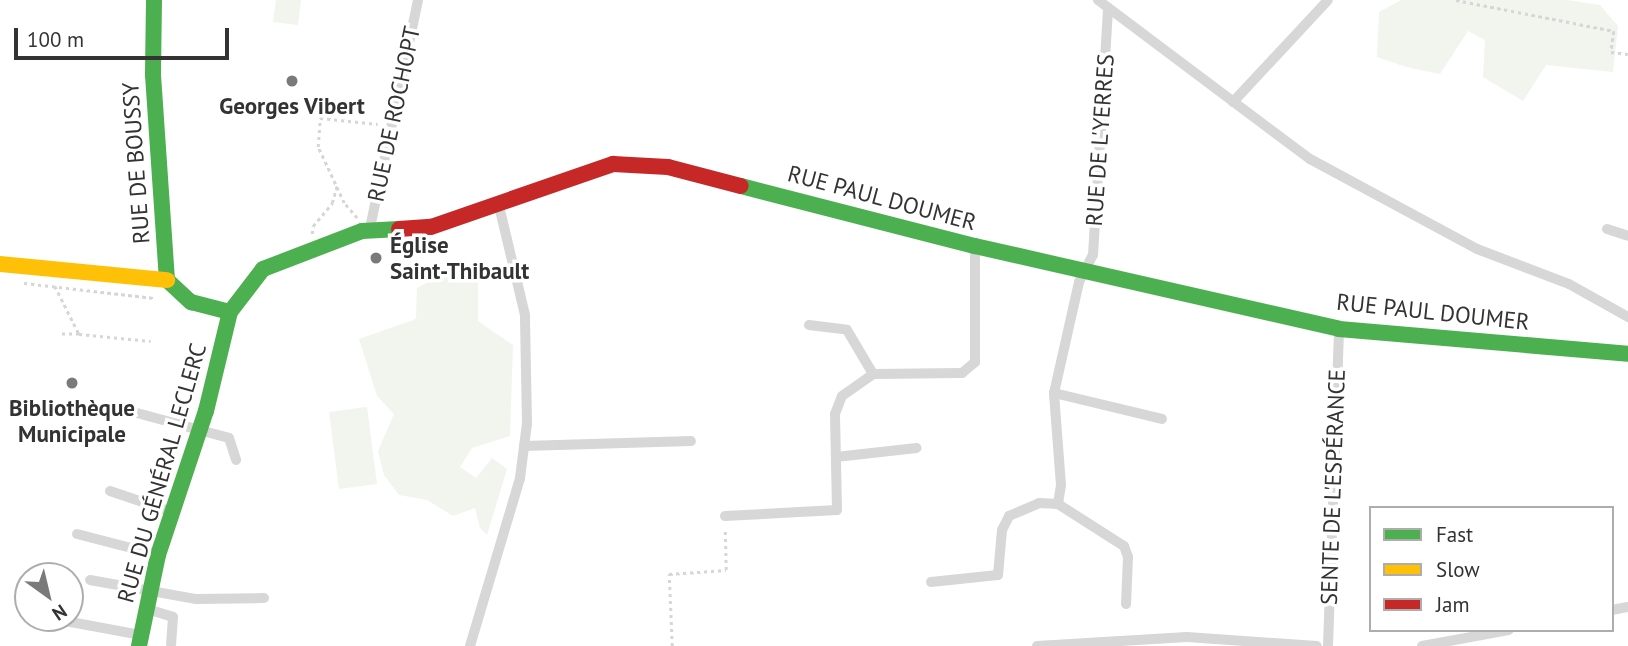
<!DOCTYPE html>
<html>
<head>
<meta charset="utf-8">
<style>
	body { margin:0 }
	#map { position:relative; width:1628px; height:646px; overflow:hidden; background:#fff; font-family:"PT Sans",sans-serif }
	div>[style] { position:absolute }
	.green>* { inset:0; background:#f1f5ed }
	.path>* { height:2.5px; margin-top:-1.25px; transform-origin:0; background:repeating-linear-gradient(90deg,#d6d6d6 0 3.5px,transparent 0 7px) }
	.street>* { height:10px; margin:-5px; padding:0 5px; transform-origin:5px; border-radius:5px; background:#d7d7d7 }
	.fast>* { height:16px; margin:-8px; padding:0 8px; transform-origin:8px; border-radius:8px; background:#4caf50 }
	.slow>* { height:16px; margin:-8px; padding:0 8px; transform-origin:8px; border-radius:8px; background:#ffc107 }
	.jam>* { height:16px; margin:-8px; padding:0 8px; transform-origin:8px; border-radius:8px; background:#c62828 }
	.dots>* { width:19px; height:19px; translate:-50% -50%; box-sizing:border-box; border:4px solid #fff; border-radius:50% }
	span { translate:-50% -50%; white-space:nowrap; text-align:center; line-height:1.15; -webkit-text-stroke:7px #fff; paint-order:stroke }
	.poi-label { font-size:23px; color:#333; font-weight:700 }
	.left { translate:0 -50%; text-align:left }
	.street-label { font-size:23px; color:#333 }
	.legend { position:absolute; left:1369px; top:506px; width:245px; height:126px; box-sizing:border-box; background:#fff; border:2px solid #adadad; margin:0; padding:9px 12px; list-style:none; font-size:21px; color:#333 }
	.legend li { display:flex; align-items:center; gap:14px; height:35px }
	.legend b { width:35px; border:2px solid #adadad }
	.north { position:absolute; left:14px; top:562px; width:70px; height:70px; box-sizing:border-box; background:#fff; border:2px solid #adadad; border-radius:50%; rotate:146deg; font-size:19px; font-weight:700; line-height:28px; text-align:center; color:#333 }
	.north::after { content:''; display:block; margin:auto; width:24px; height:32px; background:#7a7a7a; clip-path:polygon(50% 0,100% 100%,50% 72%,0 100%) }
	.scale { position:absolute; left:14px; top:28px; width:215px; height:32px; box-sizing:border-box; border:4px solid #333; border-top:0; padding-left:9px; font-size:21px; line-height:24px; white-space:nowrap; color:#333; -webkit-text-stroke:5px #fff; paint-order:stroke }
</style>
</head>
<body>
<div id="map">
	<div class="green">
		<i style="clip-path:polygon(276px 0,301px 0,298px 25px,273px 22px)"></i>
		<i style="clip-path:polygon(1401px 0,1567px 0,1600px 5px,1618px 26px,1613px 72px,1546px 65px,1523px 101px,1483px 77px,1485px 40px,1468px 31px,1440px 74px,1406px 67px,1377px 57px,1379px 12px)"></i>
		<i style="clip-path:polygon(441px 275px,478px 280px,478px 321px,513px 345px,510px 436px,472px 448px,460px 467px,476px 478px,492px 458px,507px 469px,487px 535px,480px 528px,475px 508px,453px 516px,427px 500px,399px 495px,384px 475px,378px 451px,394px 414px,377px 396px,359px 339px,416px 319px,417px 288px)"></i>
		<i style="clip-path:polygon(367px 407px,377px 484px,339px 489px,329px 412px)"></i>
	</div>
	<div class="path">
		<i style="left:1456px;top:0;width:161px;rotate:11.1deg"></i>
		<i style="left:1614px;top:31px;width:21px;rotate:98deg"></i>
		<i style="left:1611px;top:52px;width:17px;rotate:7deg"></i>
		<i style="left:357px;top:218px;width:20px;rotate:-131deg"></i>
		<i style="left:344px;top:203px;width:62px;rotate:-114.9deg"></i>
		<i style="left:318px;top:147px;width:29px;rotate:-86deg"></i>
		<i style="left:320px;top:118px;width:58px;rotate:5.9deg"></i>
		<i style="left:312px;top:234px;width:8px;rotate:-83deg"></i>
		<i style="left:313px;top:226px;width:30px;rotate:-50deg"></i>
		<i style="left:332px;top:203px;width:18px;rotate:-74deg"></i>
		<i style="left:24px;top:283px;width:131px;rotate:6.6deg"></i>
		<i style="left:55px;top:286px;width:54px;rotate:63.4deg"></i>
		<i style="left:79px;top:334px;width:20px;rotate:180deg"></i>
		<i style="left:79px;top:334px;width:72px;rotate:5.6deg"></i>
		<i style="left:672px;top:646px;width:72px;rotate:-92.4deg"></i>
		<i style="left:669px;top:574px;width:57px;rotate:-4deg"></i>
		<i style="left:726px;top:570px;width:42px;rotate:-91.4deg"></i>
	</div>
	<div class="street">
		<i style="left:1098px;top:0;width:265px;rotate:36.9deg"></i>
		<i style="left:1310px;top:159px;width:190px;rotate:28.3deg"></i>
		<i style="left:1477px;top:249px;width:98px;rotate:20.8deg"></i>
		<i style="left:1569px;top:284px;width:68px;rotate:29.2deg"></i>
		<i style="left:1233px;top:102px;width:139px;rotate:-47deg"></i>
		<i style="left:370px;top:228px;width:233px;rotate:-78.1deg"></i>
		<i style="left:1607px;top:229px;width:22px;rotate:18deg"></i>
		<i style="left:809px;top:325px;width:38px;rotate:7deg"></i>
		<i style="left:847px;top:330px;width:51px;rotate:59.4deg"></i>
		<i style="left:1054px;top:393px;width:111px;rotate:13.5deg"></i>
		<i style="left:137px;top:413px;width:95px;rotate:15.2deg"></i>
		<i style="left:229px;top:438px;width:23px;rotate:72deg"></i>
		<i style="left:524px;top:446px;width:167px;rotate:-1.7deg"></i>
		<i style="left:836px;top:457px;width:81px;rotate:-6.4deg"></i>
		<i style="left:110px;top:491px;width:65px;rotate:18.7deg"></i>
		<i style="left:1058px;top:504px;width:78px;rotate:32.5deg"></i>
		<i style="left:1124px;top:546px;width:12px;rotate:70deg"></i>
		<i style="left:1128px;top:557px;width:47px;rotate:92.4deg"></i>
		<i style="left:725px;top:516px;width:112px;rotate:-3.1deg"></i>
		<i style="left:837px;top:510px;width:96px;rotate:-91.2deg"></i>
		<i style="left:835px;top:414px;width:19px;rotate:-69deg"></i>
		<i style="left:842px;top:396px;width:38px;rotate:-35deg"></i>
		<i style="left:873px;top:374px;width:89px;rotate:-0.6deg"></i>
		<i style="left:962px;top:373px;width:17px;rotate:-40deg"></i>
		<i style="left:975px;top:362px;width:116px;rotate:-90deg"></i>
		<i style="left:77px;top:534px;width:84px;rotate:14.5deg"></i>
		<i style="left:90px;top:580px;width:108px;rotate:10.2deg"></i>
		<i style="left:196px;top:599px;width:68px;rotate:-0.8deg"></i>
		<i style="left:931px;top:582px;width:67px;rotate:-6deg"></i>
		<i style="left:998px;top:575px;width:45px;rotate:-84.9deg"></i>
		<i style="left:1002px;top:530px;width:16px;rotate:-63deg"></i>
		<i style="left:1009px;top:516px;width:33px;rotate:-23deg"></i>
		<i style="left:1039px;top:503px;width:19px;rotate:3deg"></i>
		<i style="left:1058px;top:504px;width:19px;rotate:-81deg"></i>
		<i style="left:1061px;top:485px;width:92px;rotate:-94.4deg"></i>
		<i style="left:1054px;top:393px;width:114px;rotate:-77.3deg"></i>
		<i style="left:1079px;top:282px;width:30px;rotate:-63deg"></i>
		<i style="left:1093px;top:255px;width:248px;rotate:-86.5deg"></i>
		<i style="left:147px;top:609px;width:27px;rotate:17deg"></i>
		<i style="left:173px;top:617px;width:27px;rotate:94deg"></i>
		<i style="left:1612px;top:610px;width:16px;rotate:-11deg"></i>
		<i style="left:49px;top:618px;width:94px;rotate:10.5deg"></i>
		<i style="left:470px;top:646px;width:175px;rotate:-73.4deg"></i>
		<i style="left:520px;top:478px;width:55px;rotate:-82.7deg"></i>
		<i style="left:527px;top:423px;width:108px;rotate:-91.1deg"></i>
		<i style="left:525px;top:315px;width:112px;rotate:-103.4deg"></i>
		<i style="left:1037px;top:646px;width:150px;rotate:-3.4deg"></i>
		<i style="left:1187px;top:637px;width:130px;rotate:4deg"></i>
		<i style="left:1328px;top:646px;width:317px;rotate:-88deg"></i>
		<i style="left:1422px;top:646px;width:88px;rotate:-10.4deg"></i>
	</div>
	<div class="fast">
		<i style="left:154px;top:0;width:75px;rotate:90.8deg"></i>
		<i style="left:153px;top:75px;width:205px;rotate:86.1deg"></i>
		<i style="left:741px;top:186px;width:242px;rotate:14.4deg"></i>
		<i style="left:975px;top:246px;width:373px;rotate:12.8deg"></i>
		<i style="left:1339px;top:329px;width:290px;rotate:4.9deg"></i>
		<i style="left:167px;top:280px;width:33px;rotate:43deg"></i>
		<i style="left:191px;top:302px;width:40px;rotate:14.4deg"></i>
		<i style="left:139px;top:646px;width:93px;rotate:-78.2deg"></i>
		<i style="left:158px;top:555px;width:152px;rotate:-71.6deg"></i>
		<i style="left:206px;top:411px;width:102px;rotate:-76.4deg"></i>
		<i style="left:230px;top:312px;width:54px;rotate:-52.5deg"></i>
		<i style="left:263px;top:269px;width:106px;rotate:-21deg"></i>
		<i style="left:362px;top:231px;width:37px;rotate:-3deg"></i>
	</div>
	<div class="slow">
		<i style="left:0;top:264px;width:168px;rotate:5.5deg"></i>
	</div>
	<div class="jam">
		<i style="left:399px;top:229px;width:32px;rotate:-4deg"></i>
		<i style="left:431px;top:227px;width:193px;rotate:-19.1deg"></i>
		<i style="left:613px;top:164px;width:55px;rotate:3.1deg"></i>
		<i style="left:668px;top:167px;width:75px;rotate:14.6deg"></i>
	</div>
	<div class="dots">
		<i style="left:292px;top:81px;background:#7a7a7a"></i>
		<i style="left:376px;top:258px;background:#7a7a7a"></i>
		<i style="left:72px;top:383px;background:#7a7a7a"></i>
	</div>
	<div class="poi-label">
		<span style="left:292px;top:106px">Georges Vibert</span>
		<span class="left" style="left:390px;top:258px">Église<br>Saint-Thibault</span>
		<span style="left:72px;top:421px">Bibliothèque<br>Municipale</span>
	</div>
	<div class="street-label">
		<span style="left:394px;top:114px;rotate:-78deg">RUE DE ROCHOPT</span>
		<span style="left:1100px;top:140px;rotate:-86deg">RUE DE L'YERRES</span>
		<span style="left:136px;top:163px;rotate:-94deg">RUE DE BOUSSY</span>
		<span style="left:882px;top:198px;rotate:15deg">RUE PAUL DOUMER</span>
		<span style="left:1433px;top:312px;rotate:6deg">RUE PAUL DOUMER</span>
		<span style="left:162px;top:473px;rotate:-74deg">RUE DU GÉNÉRAL LECLERC</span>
		<span style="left:1333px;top:487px;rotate:-88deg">SENTE DE L'ESPÉRANCE</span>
	</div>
	<ul class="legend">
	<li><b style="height:9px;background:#4caf50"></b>Fast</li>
	<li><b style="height:9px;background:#ffc107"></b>Slow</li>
	<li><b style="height:9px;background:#c62828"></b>Jam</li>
	</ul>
	<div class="north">N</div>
	<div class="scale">100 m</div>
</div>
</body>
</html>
